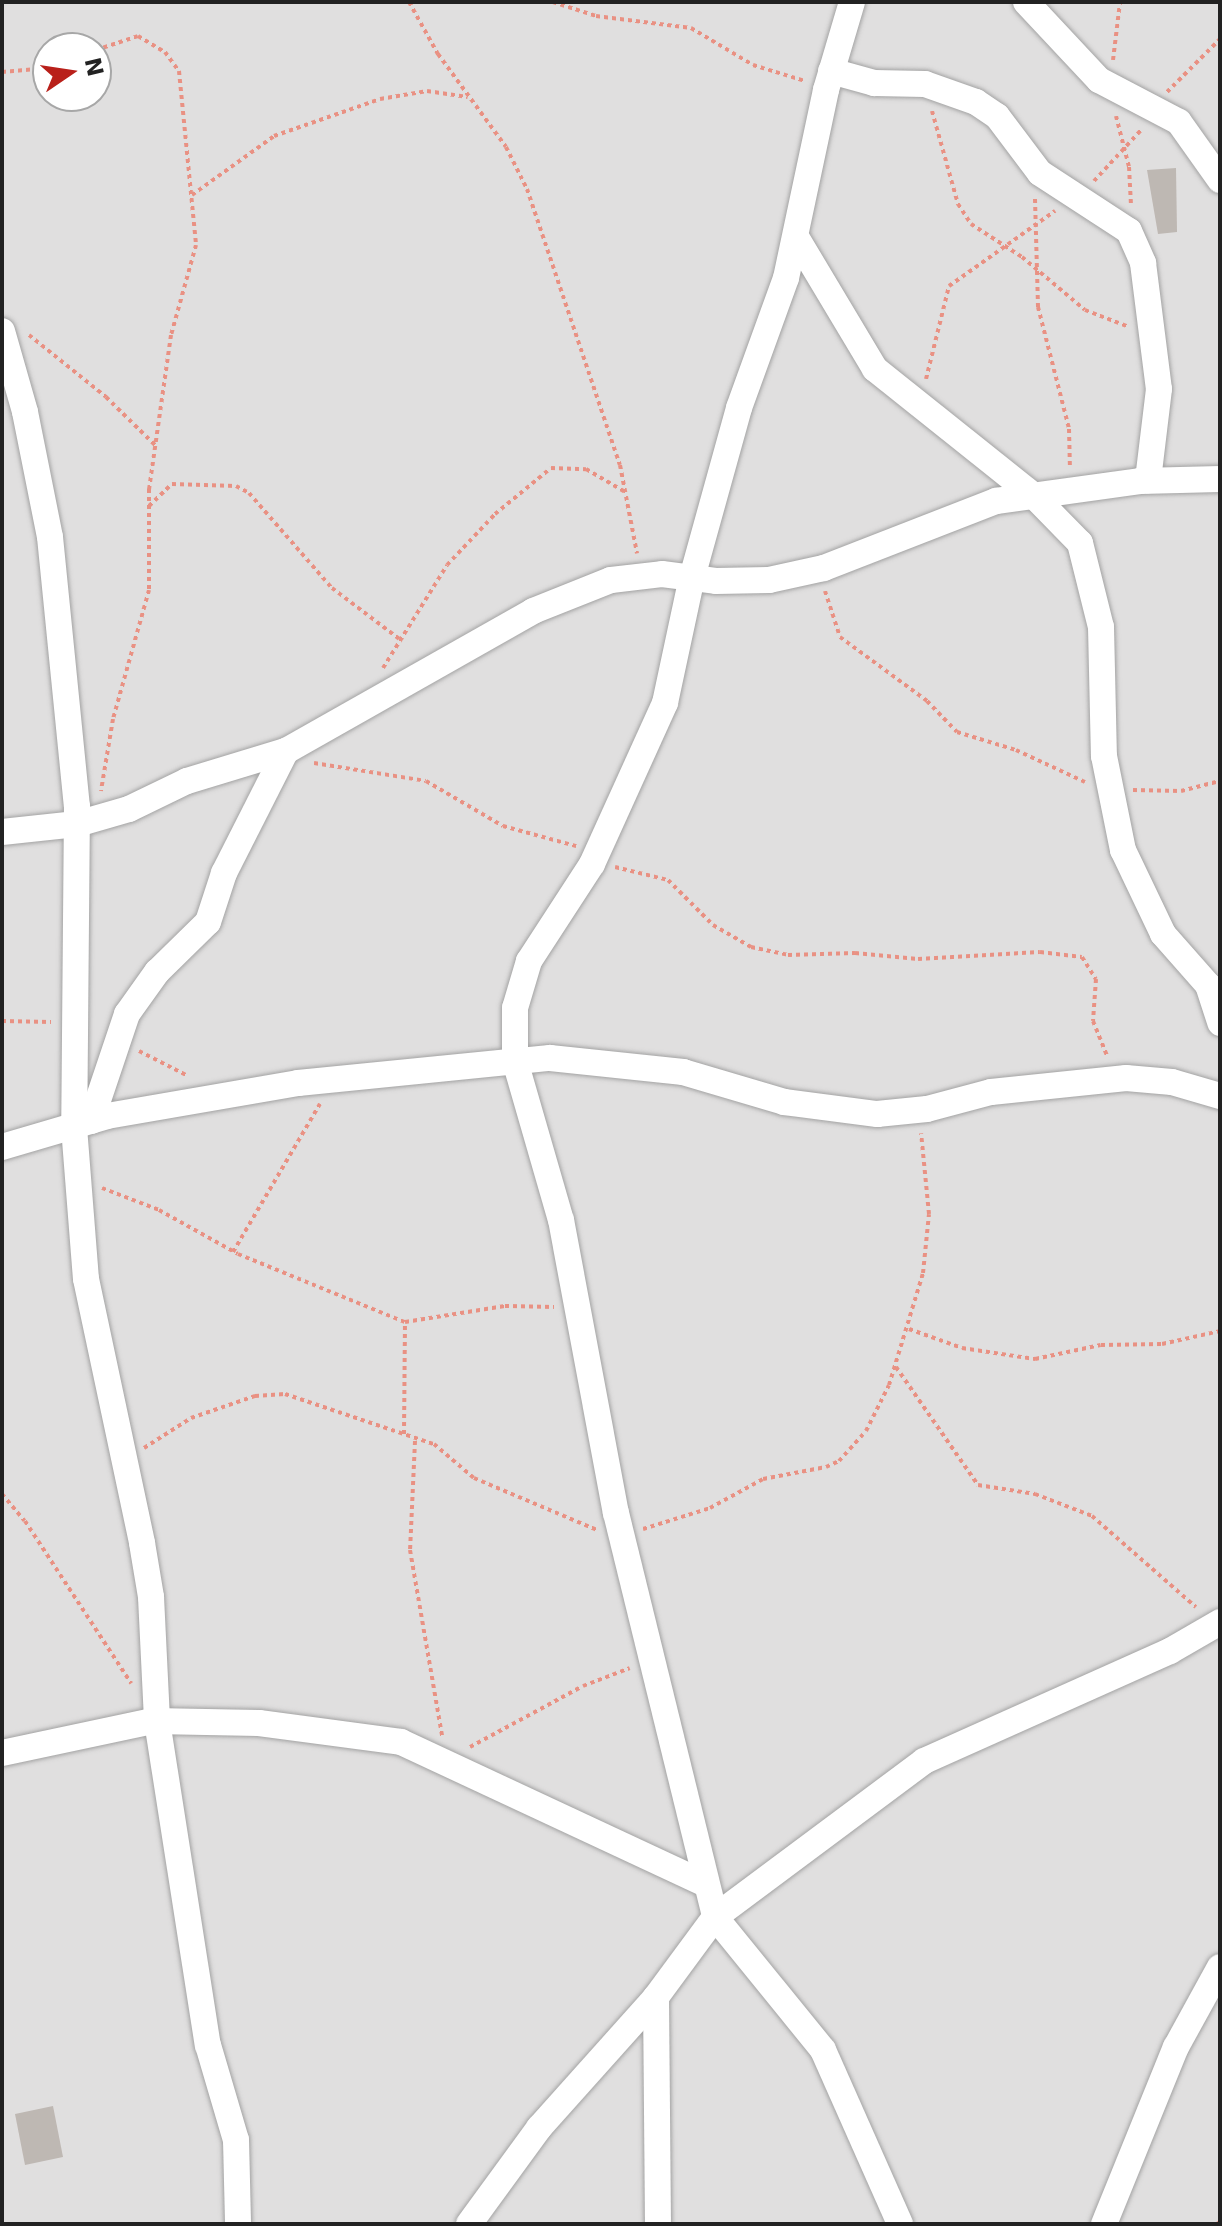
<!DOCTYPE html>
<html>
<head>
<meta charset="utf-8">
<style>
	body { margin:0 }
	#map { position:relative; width:1222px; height:2226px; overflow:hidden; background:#f1efea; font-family:"DejaVu Sans",sans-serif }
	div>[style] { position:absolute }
	.residential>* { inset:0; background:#e0dfdf }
	.building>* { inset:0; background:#beb8b3 }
	.path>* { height:4px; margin-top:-2px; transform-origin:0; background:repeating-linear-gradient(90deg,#e99183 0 4px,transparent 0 8px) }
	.roads { filter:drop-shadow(0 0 2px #a3a3a3) drop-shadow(0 0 2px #a3a3a3) }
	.street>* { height:26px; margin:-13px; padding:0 13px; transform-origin:13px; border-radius:13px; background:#fff }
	span { translate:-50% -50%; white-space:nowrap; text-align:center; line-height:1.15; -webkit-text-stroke:8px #fff; paint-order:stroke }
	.frame { position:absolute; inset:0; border:4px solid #222; pointer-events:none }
	.north { position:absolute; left:32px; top:32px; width:80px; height:80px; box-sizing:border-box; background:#fff; border:2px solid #a7a7a7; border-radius:50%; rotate:77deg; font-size:22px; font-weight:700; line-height:32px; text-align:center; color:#222 }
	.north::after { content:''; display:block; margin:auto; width:28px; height:36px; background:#b9201a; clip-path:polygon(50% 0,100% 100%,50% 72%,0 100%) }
</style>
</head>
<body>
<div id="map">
	<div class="residential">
		<i style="clip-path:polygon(evenodd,2px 2px,1220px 2px,1220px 2224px,2px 2224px,2px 2px,48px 48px,96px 48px,96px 96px,48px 96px,48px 48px)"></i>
	</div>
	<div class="building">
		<i style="clip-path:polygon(1176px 168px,1177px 232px,1158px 234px,1147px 170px)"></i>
		<i style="clip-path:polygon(53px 2106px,63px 2157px,25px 2165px,15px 2114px)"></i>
	</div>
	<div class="path">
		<i style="left:409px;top:2px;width:60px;rotate:60.9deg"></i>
		<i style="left:438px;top:54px;width:115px;rotate:53.8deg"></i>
		<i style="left:506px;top:147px;width:47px;rotate:63.4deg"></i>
		<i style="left:527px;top:189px;width:291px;rotate:71.4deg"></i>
		<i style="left:620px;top:465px;width:90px;rotate:79.1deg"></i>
		<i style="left:553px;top:2px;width:45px;rotate:18deg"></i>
		<i style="left:596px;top:16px;width:96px;rotate:7.2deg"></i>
		<i style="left:691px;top:28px;width:72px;rotate:30.8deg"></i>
		<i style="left:753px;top:65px;width:54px;rotate:17.1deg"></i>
		<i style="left:96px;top:50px;width:44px;rotate:-18.4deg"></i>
		<i style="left:138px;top:36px;width:31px;rotate:31deg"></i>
		<i style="left:165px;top:52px;width:24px;rotate:54deg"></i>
		<i style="left:179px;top:71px;width:175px;rotate:84.4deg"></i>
		<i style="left:196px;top:245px;width:93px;rotate:105.5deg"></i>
		<i style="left:171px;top:335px;width:156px;rotate:98.1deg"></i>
		<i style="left:149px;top:489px;width:101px;rotate:90deg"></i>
		<i style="left:149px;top:590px;width:134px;rotate:105.6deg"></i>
		<i style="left:113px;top:719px;width:73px;rotate:99.5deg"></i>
		<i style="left:1113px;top:60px;width:58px;rotate:-83.1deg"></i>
		<i style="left:2px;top:72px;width:46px;rotate:-5deg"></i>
		<i style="left:1167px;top:92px;width:75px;rotate:-45deg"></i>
		<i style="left:932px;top:111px;width:97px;rotate:74.4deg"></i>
		<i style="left:958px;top:204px;width:24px;rotate:57deg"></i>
		<i style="left:971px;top:224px;width:61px;rotate:32.9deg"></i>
		<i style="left:1022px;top:257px;width:82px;rotate:40.1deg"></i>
		<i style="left:1085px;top:310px;width:47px;rotate:21.1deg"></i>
		<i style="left:1116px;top:116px;width:53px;rotate:75.7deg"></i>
		<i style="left:1129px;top:167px;width:38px;rotate:87deg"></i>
		<i style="left:1094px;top:181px;width:71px;rotate:-47.3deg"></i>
		<i style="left:192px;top:195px;width:101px;rotate:-35.7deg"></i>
		<i style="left:274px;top:136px;width:112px;rotate:-19.2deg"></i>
		<i style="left:380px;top:99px;width:48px;rotate:-9.7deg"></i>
		<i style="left:427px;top:91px;width:41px;rotate:8.3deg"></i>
		<i style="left:1035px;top:199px;width:108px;rotate:88.4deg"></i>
		<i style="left:1038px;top:307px;width:126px;rotate:75.7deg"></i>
		<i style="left:1069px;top:429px;width:40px;rotate:88.6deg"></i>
		<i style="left:29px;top:335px;width:99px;rotate:38.8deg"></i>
		<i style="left:106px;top:397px;width:70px;rotate:44.4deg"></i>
		<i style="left:926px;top:379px;width:96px;rotate:-76.1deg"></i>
		<i style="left:949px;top:286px;width:130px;rotate:-35.3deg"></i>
		<i style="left:149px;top:506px;width:32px;rotate:-44deg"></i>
		<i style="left:172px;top:484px;width:64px;rotate:1.8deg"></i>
		<i style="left:236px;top:486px;width:15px;rotate:28deg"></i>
		<i style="left:249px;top:493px;width:126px;rotate:48.9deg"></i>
		<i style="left:332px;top:588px;width:88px;rotate:37.1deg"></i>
		<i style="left:825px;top:591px;width:48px;rotate:71.9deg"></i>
		<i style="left:840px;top:637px;width:108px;rotate:36.3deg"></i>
		<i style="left:927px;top:701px;width:43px;rotate:45.9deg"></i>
		<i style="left:957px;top:732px;width:62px;rotate:17deg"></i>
		<i style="left:1016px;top:750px;width:76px;rotate:24.9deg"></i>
		<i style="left:383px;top:668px;width:121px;rotate:-58.1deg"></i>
		<i style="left:447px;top:565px;width:70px;rotate:-46.7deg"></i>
		<i style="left:495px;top:514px;width:72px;rotate:-39.4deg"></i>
		<i style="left:551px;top:468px;width:35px;rotate:2deg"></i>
		<i style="left:586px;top:469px;width:45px;rotate:30.5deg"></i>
		<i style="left:314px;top:763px;width:113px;rotate:9.1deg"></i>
		<i style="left:426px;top:781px;width:89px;rotate:30.3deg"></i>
		<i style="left:503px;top:826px;width:76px;rotate:15.3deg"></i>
		<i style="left:1133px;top:790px;width:48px;rotate:1.2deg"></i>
		<i style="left:1181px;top:791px;width:40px;rotate:-14.4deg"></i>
		<i style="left:615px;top:867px;width:55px;rotate:13.8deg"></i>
		<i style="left:668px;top:880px;width:64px;rotate:45deg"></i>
		<i style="left:713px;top:925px;width:44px;rotate:30.1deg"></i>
		<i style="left:751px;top:947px;width:38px;rotate:12deg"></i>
		<i style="left:788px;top:955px;width:67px;rotate:-1.7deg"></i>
		<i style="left:855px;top:953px;width:63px;rotate:5.4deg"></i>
		<i style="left:918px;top:959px;width:122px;rotate:-3.3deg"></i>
		<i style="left:1040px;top:952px;width:42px;rotate:6.8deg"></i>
		<i style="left:1082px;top:957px;width:26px;rotate:58deg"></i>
		<i style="left:1096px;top:979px;width:42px;rotate:94.1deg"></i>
		<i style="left:1093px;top:1021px;width:38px;rotate:68deg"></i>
		<i style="left:2px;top:1021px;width:49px;rotate:1.2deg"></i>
		<i style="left:139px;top:1051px;width:55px;rotate:27deg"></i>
		<i style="left:102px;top:1188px;width:61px;rotate:21.1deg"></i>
		<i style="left:159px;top:1210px;width:90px;rotate:29.1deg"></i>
		<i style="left:238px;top:1254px;width:180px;rotate:22.2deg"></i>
		<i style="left:405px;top:1322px;width:101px;rotate:-9.1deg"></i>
		<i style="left:505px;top:1306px;width:49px;rotate:1.2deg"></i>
		<i style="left:233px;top:1252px;width:172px;rotate:-59.6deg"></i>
		<i style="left:909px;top:1329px;width:56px;rotate:19.7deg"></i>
		<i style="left:962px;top:1348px;width:74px;rotate:8.6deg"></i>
		<i style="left:1035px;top:1359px;width:67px;rotate:-12deg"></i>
		<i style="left:1101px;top:1345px;width:61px;rotate:-0.9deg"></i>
		<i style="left:1162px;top:1344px;width:59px;rotate:-12.6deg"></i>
		<i style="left:896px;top:1367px;width:144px;rotate:55.2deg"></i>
		<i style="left:978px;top:1485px;width:58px;rotate:9deg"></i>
		<i style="left:1035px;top:1494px;width:61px;rotate:21.1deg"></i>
		<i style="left:1092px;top:1516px;width:138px;rotate:41.2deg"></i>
		<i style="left:404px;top:1434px;width:112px;rotate:-89.5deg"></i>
		<i style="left:415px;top:1441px;width:109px;rotate:92.6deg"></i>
		<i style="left:410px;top:1550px;width:189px;rotate:80.2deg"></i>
		<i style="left:144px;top:1448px;width:56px;rotate:-32.6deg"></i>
		<i style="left:191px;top:1418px;width:68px;rotate:-19deg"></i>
		<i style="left:255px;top:1396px;width:30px;rotate:-4deg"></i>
		<i style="left:285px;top:1394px;width:157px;rotate:18.6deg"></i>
		<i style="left:434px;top:1444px;width:52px;rotate:40.4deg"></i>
		<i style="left:474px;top:1478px;width:134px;rotate:22.9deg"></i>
		<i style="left:2px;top:1494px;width:35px;rotate:50deg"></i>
		<i style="left:25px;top:1521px;width:194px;rotate:56.8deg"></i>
		<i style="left:643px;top:1529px;width:70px;rotate:-17.4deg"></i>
		<i style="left:710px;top:1508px;width:60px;rotate:-28.7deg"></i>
		<i style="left:763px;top:1479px;width:64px;rotate:-10.8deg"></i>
		<i style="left:826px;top:1467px;width:14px;rotate:-25deg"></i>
		<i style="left:839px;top:1461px;width:40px;rotate:-48deg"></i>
		<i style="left:866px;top:1431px;width:51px;rotate:-63.4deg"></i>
		<i style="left:889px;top:1385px;width:117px;rotate:-73.1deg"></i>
		<i style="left:923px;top:1273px;width:59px;rotate:-84.2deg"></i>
		<i style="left:929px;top:1214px;width:81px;rotate:-95.6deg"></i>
		<i style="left:470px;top:1747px;width:128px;rotate:-28.4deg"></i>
		<i style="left:583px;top:1686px;width:50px;rotate:-21deg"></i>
		<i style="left:1217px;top:2224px;width:4px;rotate:-34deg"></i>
	</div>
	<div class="roads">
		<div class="street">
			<i style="left:852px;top:2px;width:92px;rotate:106.5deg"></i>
			<i style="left:826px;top:90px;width:192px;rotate:102deg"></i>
			<i style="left:786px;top:278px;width:138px;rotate:109.9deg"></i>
			<i style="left:739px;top:408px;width:175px;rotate:105.5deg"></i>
			<i style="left:692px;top:577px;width:129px;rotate:102.1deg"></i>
			<i style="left:665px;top:703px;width:177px;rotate:114.4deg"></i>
			<i style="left:592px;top:864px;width:116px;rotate:123deg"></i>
			<i style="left:529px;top:961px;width:49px;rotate:106.6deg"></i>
			<i style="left:515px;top:1008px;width:53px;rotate:90deg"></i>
			<i style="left:515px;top:1061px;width:166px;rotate:73.9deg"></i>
			<i style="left:561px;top:1220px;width:298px;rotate:79.4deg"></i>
			<i style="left:616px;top:1513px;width:416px;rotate:76.2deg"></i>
			<i style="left:715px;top:1917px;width:171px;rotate:50.9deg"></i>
			<i style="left:823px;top:2050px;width:190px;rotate:66.1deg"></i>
			<i style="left:1026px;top:2px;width:107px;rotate:46.9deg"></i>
			<i style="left:1099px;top:80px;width:90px;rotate:27.7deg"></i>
			<i style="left:1179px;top:122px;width:71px;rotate:54.7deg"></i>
			<i style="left:831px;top:71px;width:45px;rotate:15.6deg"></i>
			<i style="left:874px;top:83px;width:51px;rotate:1.1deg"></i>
			<i style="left:925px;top:84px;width:54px;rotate:19.4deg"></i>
			<i style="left:976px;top:102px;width:25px;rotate:34deg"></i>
			<i style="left:997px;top:116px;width:71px;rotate:53deg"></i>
			<i style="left:1040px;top:173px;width:106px;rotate:33.1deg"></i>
			<i style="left:1129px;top:231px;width:35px;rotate:66deg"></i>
			<i style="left:1143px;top:263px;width:127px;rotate:82.8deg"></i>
			<i style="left:1159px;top:389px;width:92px;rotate:96.9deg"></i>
			<i style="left:796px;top:237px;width:154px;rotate:59.1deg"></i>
			<i style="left:875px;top:369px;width:202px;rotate:38.6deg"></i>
			<i style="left:1033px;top:495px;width:67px;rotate:45.6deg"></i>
			<i style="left:1080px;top:543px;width:87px;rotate:76deg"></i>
			<i style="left:1101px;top:627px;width:129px;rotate:88.7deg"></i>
			<i style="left:1104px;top:756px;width:96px;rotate:78.6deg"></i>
			<i style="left:1123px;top:850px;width:93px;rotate:64.5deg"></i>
			<i style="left:1163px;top:934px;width:68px;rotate:48.6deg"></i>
			<i style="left:1208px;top:985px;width:40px;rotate:72deg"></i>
			<i style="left:2px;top:331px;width:84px;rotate:74.1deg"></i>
			<i style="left:25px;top:412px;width:127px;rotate:78.7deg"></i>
			<i style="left:50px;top:537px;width:270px;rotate:84.3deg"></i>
			<i style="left:77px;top:806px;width:321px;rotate:90.5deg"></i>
			<i style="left:74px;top:1127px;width:152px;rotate:85.5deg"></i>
			<i style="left:86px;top:1279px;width:270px;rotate:78deg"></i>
			<i style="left:142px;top:1543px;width:55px;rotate:80.5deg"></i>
			<i style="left:151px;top:1597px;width:124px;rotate:87.2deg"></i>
			<i style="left:157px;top:1721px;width:328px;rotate:81.1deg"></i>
			<i style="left:208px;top:2045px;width:99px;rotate:73.6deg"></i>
			<i style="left:236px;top:2140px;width:84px;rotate:88.6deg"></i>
			<i style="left:2px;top:832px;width:75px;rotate:-6.1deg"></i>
			<i style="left:77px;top:824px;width:54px;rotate:-16.1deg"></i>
			<i style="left:129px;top:809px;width:64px;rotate:-25.8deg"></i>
			<i style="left:187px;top:781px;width:103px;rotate:-16.9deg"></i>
			<i style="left:286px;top:751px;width:284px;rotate:-29.5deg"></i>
			<i style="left:533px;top:611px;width:84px;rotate:-21.7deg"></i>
			<i style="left:611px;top:580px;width:51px;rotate:-6.7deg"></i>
			<i style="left:662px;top:574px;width:54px;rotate:7.4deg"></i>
			<i style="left:716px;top:581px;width:53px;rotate:-1.1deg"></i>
			<i style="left:769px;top:580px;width:56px;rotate:-12.3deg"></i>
			<i style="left:824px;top:568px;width:185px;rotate:-21.3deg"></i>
			<i style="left:996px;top:501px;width:145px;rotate:-7.9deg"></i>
			<i style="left:1140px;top:481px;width:80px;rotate:-1.4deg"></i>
			<i style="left:91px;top:1121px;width:113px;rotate:-71.4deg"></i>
			<i style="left:127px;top:1014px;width:52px;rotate:-54.5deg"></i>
			<i style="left:157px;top:972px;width:71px;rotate:-44.4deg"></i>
			<i style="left:208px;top:922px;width:52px;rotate:-71.9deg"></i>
			<i style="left:224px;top:873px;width:137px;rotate:-63.1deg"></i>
			<i style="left:2px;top:1147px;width:109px;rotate:-16.4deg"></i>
			<i style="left:107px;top:1116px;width:194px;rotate:-9.8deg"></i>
			<i style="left:298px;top:1083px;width:253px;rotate:-5.7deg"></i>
			<i style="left:550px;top:1058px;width:134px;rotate:6deg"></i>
			<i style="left:683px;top:1072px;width:105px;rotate:16.5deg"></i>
			<i style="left:784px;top:1102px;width:94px;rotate:7.4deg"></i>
			<i style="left:877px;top:1114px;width:50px;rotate:-5.7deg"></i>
			<i style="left:927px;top:1109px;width:66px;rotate:-14.9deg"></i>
			<i style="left:991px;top:1092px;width:136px;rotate:-5.9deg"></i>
			<i style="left:1126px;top:1078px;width:46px;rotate:5deg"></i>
			<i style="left:1172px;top:1082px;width:50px;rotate:16.3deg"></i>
			<i style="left:2px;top:1753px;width:154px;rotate:-12deg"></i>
			<i style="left:153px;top:1721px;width:106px;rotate:1.1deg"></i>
			<i style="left:259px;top:1723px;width:143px;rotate:7.6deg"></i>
			<i style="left:401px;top:1742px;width:336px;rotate:25deg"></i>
			<i style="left:656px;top:1997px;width:227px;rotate:89.5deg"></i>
			<i style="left:469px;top:2224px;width:119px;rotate:-53.9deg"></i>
			<i style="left:539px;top:2128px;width:176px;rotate:-48.2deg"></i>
			<i style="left:656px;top:1997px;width:99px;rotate:-53.6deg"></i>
			<i style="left:715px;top:1917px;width:261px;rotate:-36.7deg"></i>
			<i style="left:924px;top:1761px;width:269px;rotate:-24.1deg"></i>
			<i style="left:1170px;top:1651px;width:58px;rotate:-30.1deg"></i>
			<i style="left:1104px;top:2224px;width:191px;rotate:-67.9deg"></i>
			<i style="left:1176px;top:2047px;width:91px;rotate:-61.2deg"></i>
		</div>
	</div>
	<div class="frame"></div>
	<div class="north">N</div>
</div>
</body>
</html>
